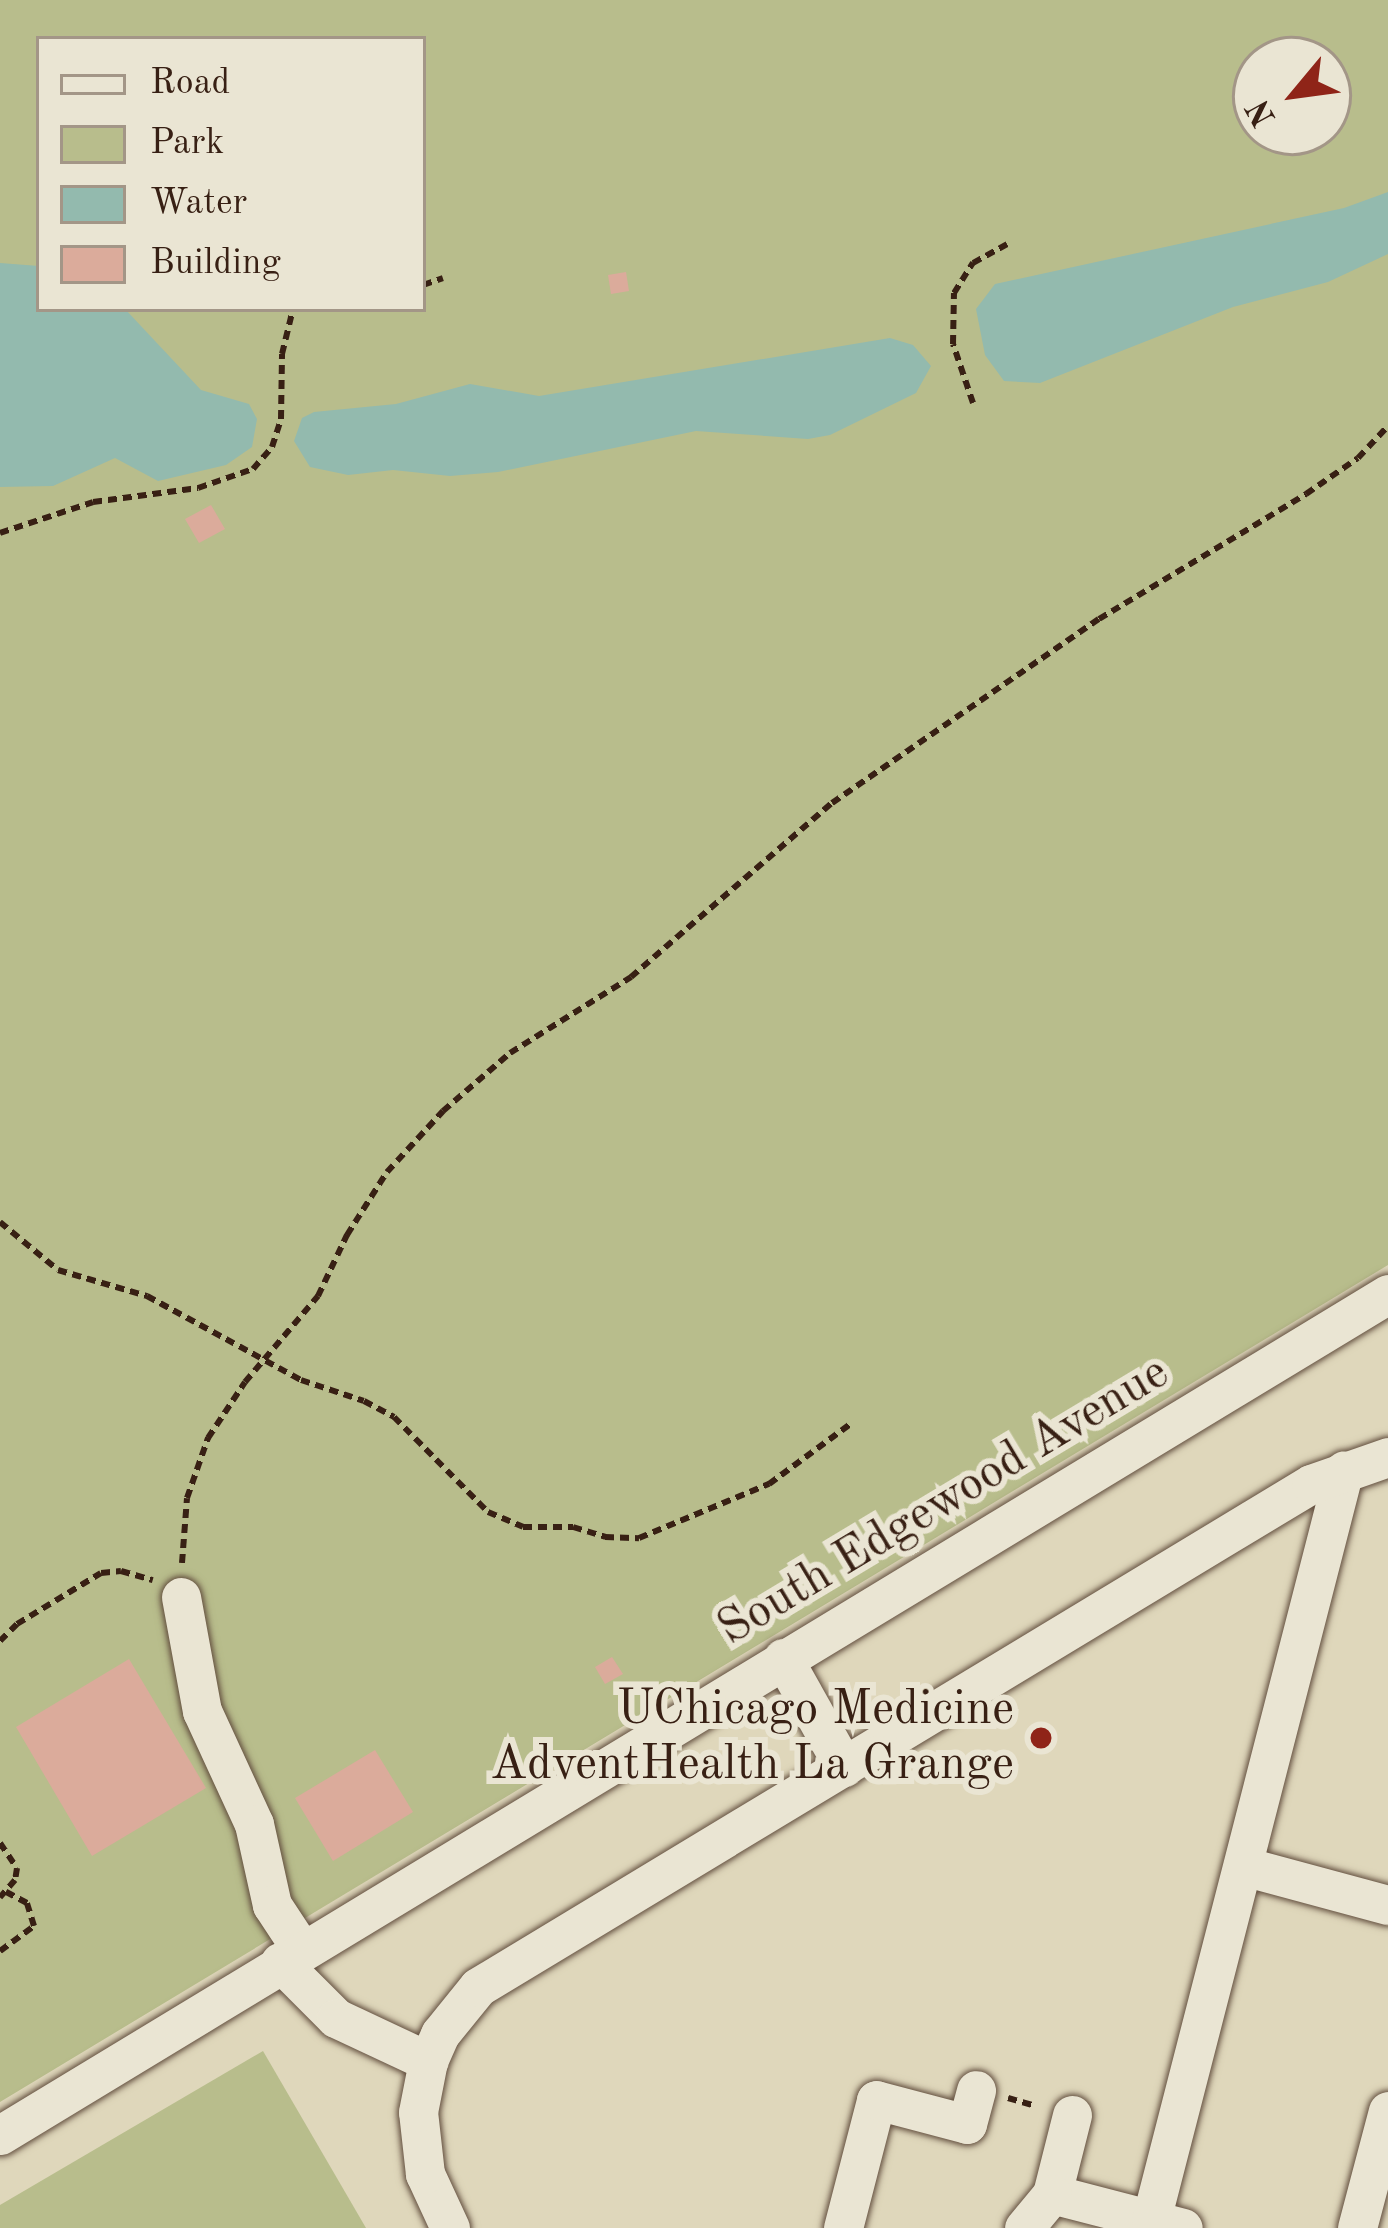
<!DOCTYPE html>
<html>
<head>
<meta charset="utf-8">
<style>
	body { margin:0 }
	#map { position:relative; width:1388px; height:2228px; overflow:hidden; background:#dfd7bb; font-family:"Old Standard TT",serif }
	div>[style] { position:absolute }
	.green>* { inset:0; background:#b8bd8c }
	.water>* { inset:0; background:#93baae }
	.building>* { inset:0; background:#dbab9b }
	.path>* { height:6px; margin-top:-3px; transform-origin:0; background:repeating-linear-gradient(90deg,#382014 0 9px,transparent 0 15px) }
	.roads { filter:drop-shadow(0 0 3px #624e3e) drop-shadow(0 0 3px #624e3e) }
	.minor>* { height:39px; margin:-19.5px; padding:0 19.5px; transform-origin:19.5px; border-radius:19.5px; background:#eae5d3 }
	.dots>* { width:33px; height:33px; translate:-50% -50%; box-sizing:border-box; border:6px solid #eae5d3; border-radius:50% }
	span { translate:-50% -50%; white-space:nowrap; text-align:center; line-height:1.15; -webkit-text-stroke:12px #eae5d3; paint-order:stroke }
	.street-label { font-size:48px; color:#382014 }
	.poi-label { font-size:48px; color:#382014 }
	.right { translate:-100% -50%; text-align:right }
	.legend { position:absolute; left:36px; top:36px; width:390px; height:276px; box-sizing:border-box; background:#eae5d3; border:3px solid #a39687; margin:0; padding:15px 21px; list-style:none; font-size:36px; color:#382014 }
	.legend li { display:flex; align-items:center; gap:24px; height:60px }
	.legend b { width:60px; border:3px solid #a39687 }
	.north { position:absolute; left:1232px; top:36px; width:120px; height:120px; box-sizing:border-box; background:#eae5d3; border:3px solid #a39687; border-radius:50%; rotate:241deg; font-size:33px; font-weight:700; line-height:48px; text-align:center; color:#382014 }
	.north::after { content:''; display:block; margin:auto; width:42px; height:54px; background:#8f2418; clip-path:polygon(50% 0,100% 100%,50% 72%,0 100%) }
</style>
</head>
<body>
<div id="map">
	<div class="green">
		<i style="clip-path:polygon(evenodd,0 0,1388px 0,1388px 1265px,0 2102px,0 0,39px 39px,423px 39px,423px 309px,39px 309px,39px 39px,0 0,1256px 60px,1328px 60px,1328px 132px,1256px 132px,1256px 60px)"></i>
		<i style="clip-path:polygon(263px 2051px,366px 2228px,0 2228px,0 2205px)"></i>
	</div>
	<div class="water">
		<i style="clip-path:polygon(1388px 192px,1388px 254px,1328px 282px,1233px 307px,1040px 383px,1004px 381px,985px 355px,976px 309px,995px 284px,1344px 208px)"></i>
		<i style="clip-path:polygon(0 263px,39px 266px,39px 309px,125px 309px,201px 390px,249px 404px,257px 419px,252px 447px,226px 465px,158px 481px,115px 458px,53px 486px,0 487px)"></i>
		<i style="clip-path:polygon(890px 338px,913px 345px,931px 366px,916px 393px,830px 435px,808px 439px,696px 431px,498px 472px,450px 476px,393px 470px,348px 475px,310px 467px,294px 441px,302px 418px,314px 412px,396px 404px,470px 384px,539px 396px)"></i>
	</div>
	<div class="building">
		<i style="clip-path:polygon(626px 272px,629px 291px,611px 294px,608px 275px)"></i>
		<i style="clip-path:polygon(211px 505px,225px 529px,199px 543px,185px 519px)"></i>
		<i style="clip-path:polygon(612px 1657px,623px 1674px,605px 1684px,595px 1667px)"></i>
		<i style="clip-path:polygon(129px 1659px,206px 1788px,92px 1856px,16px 1727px)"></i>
		<i style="clip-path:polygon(375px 1750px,413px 1812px,333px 1861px,295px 1798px)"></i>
	</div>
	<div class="path">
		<i style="left:423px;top:285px;width:21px;rotate:-19deg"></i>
		<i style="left:973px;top:403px;width:62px;rotate:-108.7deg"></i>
		<i style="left:953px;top:344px;width:51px;rotate:-88.9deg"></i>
		<i style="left:954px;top:293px;width:36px;rotate:-58deg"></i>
		<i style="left:973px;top:263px;width:39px;rotate:-29deg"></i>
		<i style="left:0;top:533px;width:98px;rotate:-18.4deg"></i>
		<i style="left:93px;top:502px;width:106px;rotate:-7.6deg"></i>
		<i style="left:198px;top:488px;width:58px;rotate:-19.1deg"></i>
		<i style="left:253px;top:469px;width:29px;rotate:-49deg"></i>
		<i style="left:272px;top:447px;width:29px;rotate:-72deg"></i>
		<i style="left:281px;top:419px;width:65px;rotate:-89.1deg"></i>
		<i style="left:282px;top:354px;width:46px;rotate:-76.3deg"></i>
		<i style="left:0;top:1222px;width:75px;rotate:39.6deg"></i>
		<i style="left:58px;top:1270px;width:93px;rotate:16.3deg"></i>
		<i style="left:147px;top:1296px;width:175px;rotate:28.6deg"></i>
		<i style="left:301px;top:1380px;width:66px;rotate:18.4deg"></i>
		<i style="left:364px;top:1401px;width:34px;rotate:28deg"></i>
		<i style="left:394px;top:1417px;width:134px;rotate:45.3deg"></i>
		<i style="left:488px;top:1512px;width:38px;rotate:23deg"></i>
		<i style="left:523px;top:1527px;width:50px"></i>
		<i style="left:573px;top:1527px;width:34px;rotate:17deg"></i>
		<i style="left:605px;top:1537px;width:34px;rotate:2deg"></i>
		<i style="left:639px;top:1538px;width:141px;rotate:-22.6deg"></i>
		<i style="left:769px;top:1484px;width:104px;rotate:-36.4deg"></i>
		<i style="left:182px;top:1563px;width:65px;rotate:-85.6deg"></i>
		<i style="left:187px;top:1498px;width:64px;rotate:-70.7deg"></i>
		<i style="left:208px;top:1438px;width:67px;rotate:-56.5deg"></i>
		<i style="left:245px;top:1382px;width:113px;rotate:-49.7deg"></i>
		<i style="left:318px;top:1296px;width:68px;rotate:-64.6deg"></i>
		<i style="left:347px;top:1235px;width:75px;rotate:-57.6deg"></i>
		<i style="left:387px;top:1172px;width:83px;rotate:-47.4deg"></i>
		<i style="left:443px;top:1111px;width:89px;rotate:-40.9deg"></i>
		<i style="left:510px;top:1053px;width:143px;rotate:-32.1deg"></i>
		<i style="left:631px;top:977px;width:266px;rotate:-40.9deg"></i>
		<i style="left:832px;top:803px;width:324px;rotate:-34.6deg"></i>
		<i style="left:1099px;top:619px;width:242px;rotate:-31.1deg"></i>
		<i style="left:1306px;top:494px;width:63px;rotate:-34.7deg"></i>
		<i style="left:1358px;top:458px;width:44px;rotate:-46.8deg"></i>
		<i style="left:0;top:1641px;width:24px;rotate:-45deg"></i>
		<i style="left:17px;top:1624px;width:98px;rotate:-31.3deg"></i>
		<i style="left:101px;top:1573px;width:20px;rotate:-6deg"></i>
		<i style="left:121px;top:1571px;width:33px;rotate:16deg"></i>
		<i style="left:0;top:1843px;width:30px;rotate:56deg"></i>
		<i style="left:17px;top:1868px;width:12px;rotate:99deg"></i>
		<i style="left:15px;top:1880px;width:23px;rotate:131deg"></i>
		<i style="left:0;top:1951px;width:42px;rotate:-36.3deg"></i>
		<i style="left:34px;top:1926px;width:24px;rotate:-107deg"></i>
		<i style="left:27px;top:1903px;width:24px;rotate:-152deg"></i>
		<i style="left:1008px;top:2098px;width:29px;rotate:16deg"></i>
	</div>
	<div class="roads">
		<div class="minor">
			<i style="left:181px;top:1597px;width:116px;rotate:79.6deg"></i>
			<i style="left:202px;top:1711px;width:124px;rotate:65.3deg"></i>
			<i style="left:254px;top:1824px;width:83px;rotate:77.5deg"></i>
			<i style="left:272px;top:1905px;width:53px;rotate:56.6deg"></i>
			<i style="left:783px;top:1658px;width:125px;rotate:60.8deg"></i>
			<i style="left:1243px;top:1866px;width:150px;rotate:15.1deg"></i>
			<i style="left:280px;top:1962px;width:79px;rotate:45deg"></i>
			<i style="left:336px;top:2018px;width:102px;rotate:25.1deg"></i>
			<i style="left:1072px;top:2115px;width:81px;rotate:104.2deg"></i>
			<i style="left:1052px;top:2194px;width:135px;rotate:14.5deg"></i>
			<i style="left:0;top:2135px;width:1623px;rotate:-31.21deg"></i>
			<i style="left:1151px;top:2220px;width:774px;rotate:-75.57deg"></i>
			<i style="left:450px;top:2228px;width:60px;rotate:-114.8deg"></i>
			<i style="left:425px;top:2174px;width:62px;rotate:-96.4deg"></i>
			<i style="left:418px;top:2112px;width:52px;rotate:-78.9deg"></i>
			<i style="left:428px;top:2061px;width:30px;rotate:-66deg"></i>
			<i style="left:440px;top:2034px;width:60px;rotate:-51deg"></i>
			<i style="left:478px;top:1987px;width:973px;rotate:-31.13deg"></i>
			<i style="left:1311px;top:1484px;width:82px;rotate:-19.3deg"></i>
			<i style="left:843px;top:2228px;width:132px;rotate:-75.5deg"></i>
			<i style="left:876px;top:2100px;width:94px;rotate:14.8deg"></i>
			<i style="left:967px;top:2124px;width:35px;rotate:-75deg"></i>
			<i style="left:1024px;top:2228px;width:44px;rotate:-50.5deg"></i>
			<i style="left:1357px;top:2228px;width:121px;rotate:-75.2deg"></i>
		</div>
	</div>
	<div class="dots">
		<i style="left:1041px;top:1738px;background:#8f2418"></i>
	</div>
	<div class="street-label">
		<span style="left:944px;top:1502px;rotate:-31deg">South Edgewood Avenue</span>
	</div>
	<div class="poi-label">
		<span class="right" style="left:1014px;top:1738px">UChicago Medicine<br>AdventHealth La Grange</span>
	</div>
	<ul class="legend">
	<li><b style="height:15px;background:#eae5d3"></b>Road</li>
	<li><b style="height:33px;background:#b8bd8c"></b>Park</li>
	<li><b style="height:33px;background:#93baae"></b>Water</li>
	<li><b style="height:33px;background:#dbab9b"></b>Building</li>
	</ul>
	<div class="north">N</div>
</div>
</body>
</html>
